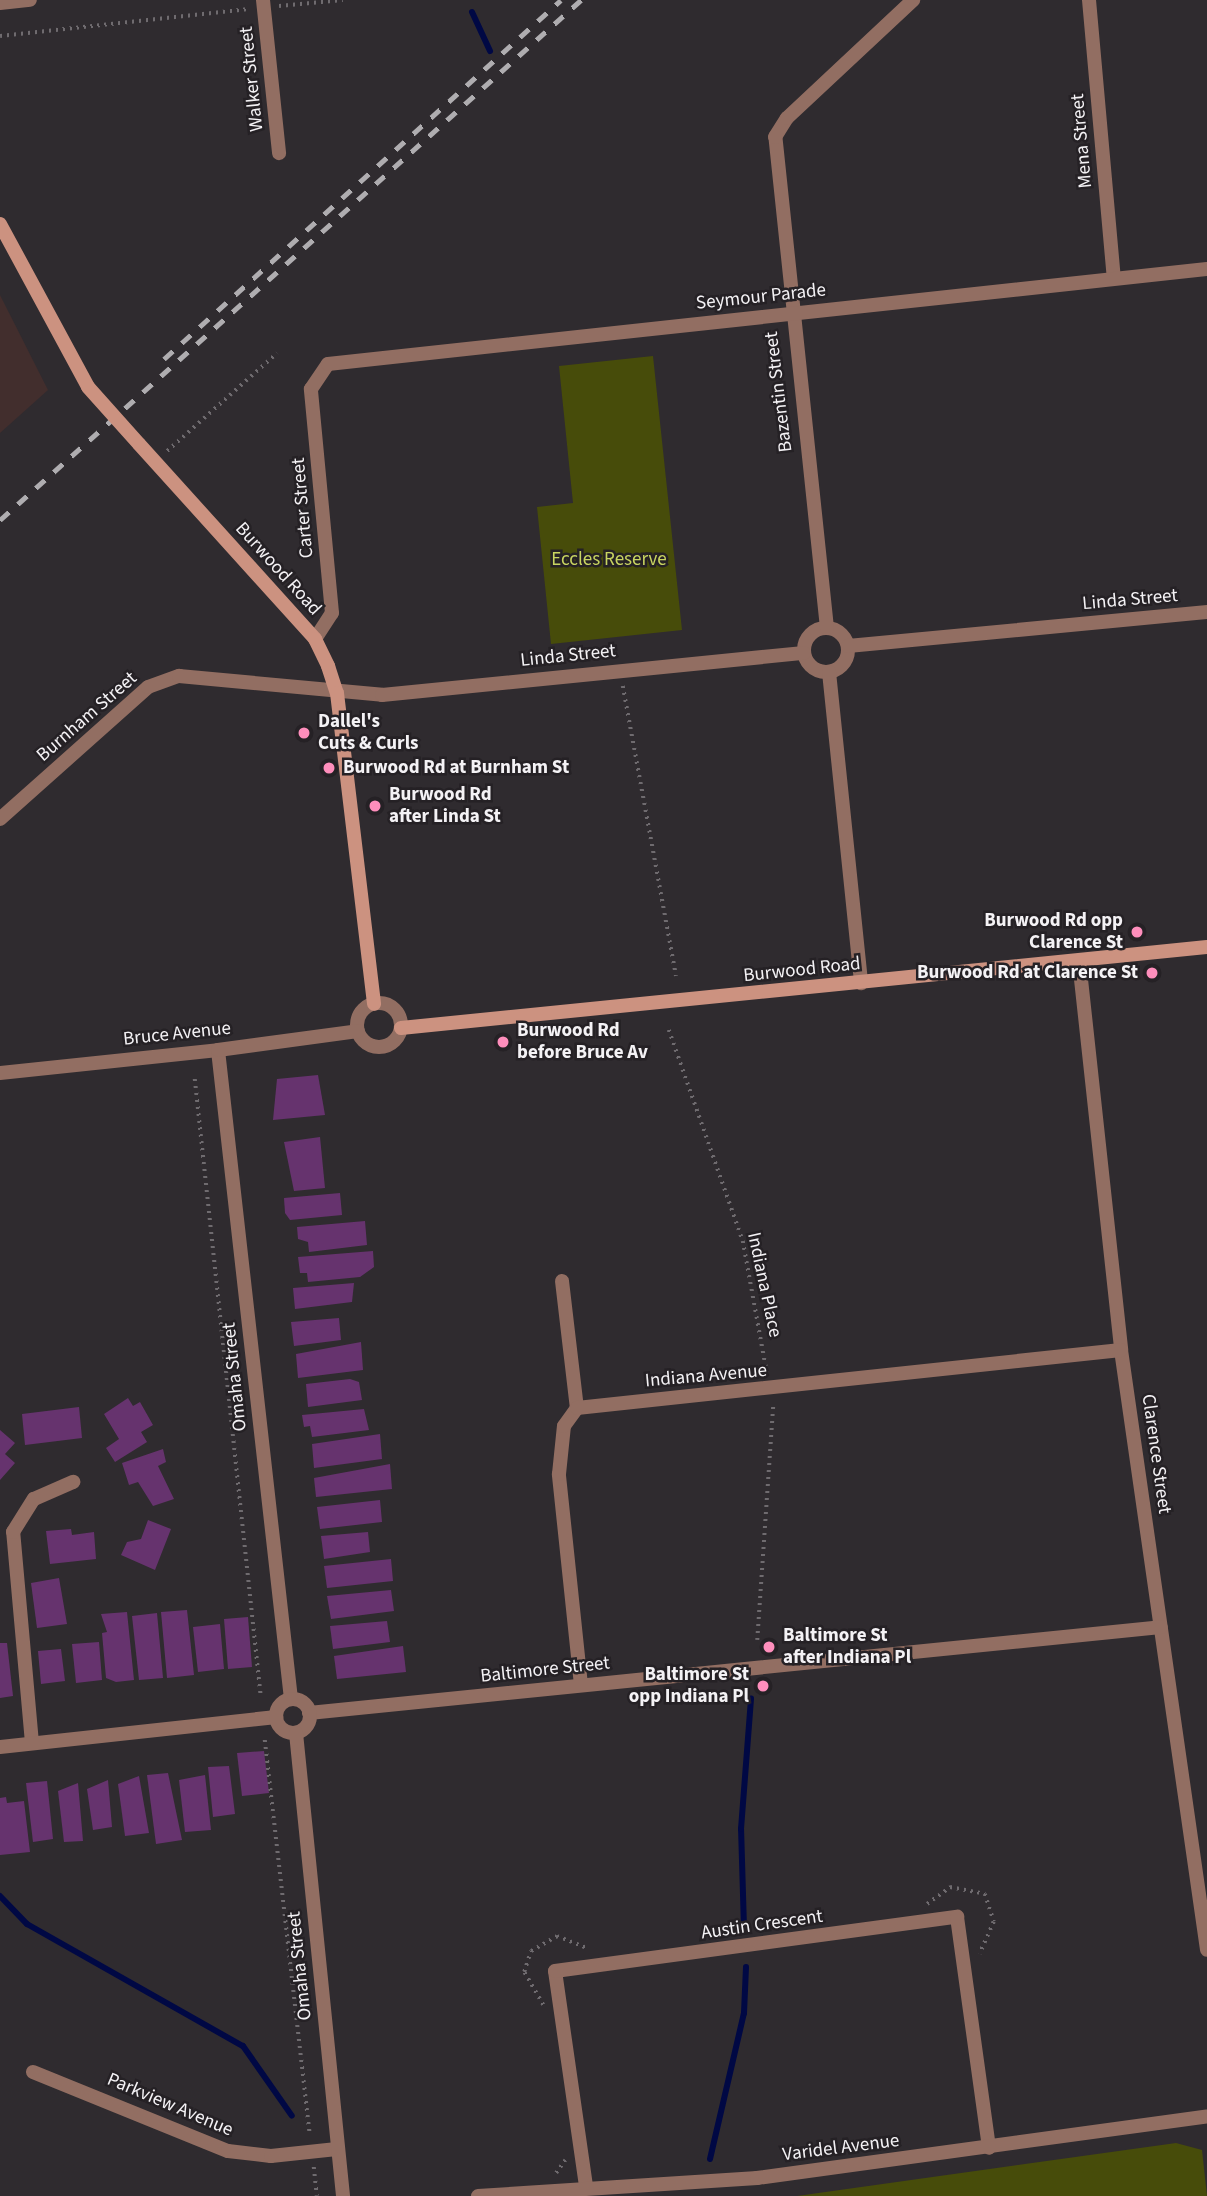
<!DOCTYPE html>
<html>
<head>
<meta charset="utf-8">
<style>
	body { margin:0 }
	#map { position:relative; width:1207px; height:2196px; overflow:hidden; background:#2f2b2f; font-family:"Source Sans 3",sans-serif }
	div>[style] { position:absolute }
	.education>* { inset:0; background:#422e2d }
	.green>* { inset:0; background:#474c0a }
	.stream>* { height:6px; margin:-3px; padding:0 3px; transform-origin:3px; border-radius:3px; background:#000844 }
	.building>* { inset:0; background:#66336e }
	.path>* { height:3.5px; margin-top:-1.75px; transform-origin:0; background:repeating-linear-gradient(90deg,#6f6b6f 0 2px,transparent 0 7px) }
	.minor>* { height:14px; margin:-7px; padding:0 7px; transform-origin:7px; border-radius:7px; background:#926e62 }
	.minor>.ring { margin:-7px; padding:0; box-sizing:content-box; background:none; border:14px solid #926e62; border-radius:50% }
	.tertiary>* { height:14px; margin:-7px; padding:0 7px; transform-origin:7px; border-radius:7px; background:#926e62 }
	.tertiary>.ring { margin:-7px; padding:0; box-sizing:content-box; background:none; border:14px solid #926e62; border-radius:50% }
	.secondary>* { height:14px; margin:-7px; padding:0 7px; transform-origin:7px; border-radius:7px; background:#cc9280 }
	.rail>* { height:5px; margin-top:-2.5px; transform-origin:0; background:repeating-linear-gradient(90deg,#afadb0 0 12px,transparent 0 24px) }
	.secondary-bridge>* { height:14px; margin:-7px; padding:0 7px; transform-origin:7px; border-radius:7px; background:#cc9280 }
	.dots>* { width:19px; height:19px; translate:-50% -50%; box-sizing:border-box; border:4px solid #252125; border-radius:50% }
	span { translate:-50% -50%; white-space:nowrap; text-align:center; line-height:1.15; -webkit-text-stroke:5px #252125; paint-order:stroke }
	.street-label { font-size:19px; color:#f4f2f5 }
	.park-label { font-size:19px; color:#c8d461 }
	.poi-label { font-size:19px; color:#f4f2f5; font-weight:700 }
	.left { translate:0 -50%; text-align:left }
	.right { translate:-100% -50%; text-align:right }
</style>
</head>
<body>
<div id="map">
	<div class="education">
		<i style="clip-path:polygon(0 295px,48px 390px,0 433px)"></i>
	</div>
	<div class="green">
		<i style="clip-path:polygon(653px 356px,682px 630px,551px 644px,537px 507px,573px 503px,559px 366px)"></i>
		<i style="clip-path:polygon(1176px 2143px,1202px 2150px,1207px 2196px,797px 2196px)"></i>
	</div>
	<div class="stream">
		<i style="left:472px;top:12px;width:43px;rotate:65.2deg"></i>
		<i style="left:0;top:1896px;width:39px;rotate:46deg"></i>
		<i style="left:27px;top:1924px;width:248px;rotate:29.5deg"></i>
		<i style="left:243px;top:2046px;width:85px;rotate:55deg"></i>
		<i style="left:744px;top:1928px;width:99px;rotate:-91.7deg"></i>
		<i style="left:741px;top:1829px;width:131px;rotate:-85.6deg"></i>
		<i style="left:710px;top:2159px;width:150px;rotate:-76.9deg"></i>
		<i style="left:744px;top:2013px;width:46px;rotate:-87.5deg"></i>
	</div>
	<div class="building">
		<i style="clip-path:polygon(318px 1075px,325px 1115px,273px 1120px,277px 1079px)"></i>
		<i style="clip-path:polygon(320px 1137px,325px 1188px,294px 1191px,284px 1142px)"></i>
		<i style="clip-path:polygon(340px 1193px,342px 1215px,290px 1220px,285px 1213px,284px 1198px)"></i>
		<i style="clip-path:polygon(365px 1221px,367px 1245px,309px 1252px,308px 1242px,298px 1239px,297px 1227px)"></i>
		<i style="clip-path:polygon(373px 1251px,374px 1267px,360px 1277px,308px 1282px,307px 1273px,300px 1273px,298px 1257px)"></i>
		<i style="clip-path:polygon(354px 1283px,352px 1302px,295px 1309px,293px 1288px)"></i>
		<i style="clip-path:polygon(339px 1318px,341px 1340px,294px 1346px,291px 1322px)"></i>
		<i style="clip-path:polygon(361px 1342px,363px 1370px,298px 1378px,296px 1354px)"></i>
		<i style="clip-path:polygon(350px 1379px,359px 1382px,362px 1400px,308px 1407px,306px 1384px)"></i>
		<i style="clip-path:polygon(128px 1398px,133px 1406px,140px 1402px,153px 1425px,141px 1432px,147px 1442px,115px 1462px,106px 1448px,119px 1439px,104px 1414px)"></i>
		<i style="clip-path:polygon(79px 1407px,82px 1438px,25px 1445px,22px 1414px)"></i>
		<i style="clip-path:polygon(364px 1409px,369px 1430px,312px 1437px,310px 1426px,304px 1427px,302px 1415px)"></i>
		<i style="clip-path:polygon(0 1430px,15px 1443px,5px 1454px,15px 1463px,0 1480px)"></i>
		<i style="clip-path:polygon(380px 1434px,382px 1459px,314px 1468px,312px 1444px)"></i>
		<i style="clip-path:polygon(163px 1449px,166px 1462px,158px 1466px,174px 1499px,153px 1506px,138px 1482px,129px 1485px,122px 1463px)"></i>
		<i style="clip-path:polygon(390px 1464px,392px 1489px,316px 1497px,314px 1478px)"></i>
		<i style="clip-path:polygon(380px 1500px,382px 1522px,320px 1529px,317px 1507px)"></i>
		<i style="clip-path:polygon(148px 1520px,171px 1529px,155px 1570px,121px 1555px,127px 1542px,141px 1539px)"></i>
		<i style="clip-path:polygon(71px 1529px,72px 1535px,94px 1532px,96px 1559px,50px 1564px,46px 1531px)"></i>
		<i style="clip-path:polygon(368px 1532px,370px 1552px,324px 1559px,321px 1536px)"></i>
		<i style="clip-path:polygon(391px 1559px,393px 1581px,327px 1588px,324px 1566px)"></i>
		<i style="clip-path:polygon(59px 1578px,67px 1624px,37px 1628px,31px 1583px)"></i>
		<i style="clip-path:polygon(391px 1590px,394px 1611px,331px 1619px,327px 1596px)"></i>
		<i style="clip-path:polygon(187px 1610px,194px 1675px,167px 1678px,161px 1612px)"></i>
		<i style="clip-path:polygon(127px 1612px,134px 1680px,116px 1682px,106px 1678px,102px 1633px,107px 1632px,101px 1614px)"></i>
		<i style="clip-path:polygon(157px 1613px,163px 1678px,139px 1680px,132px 1616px)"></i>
		<i style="clip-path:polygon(248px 1617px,252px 1667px,228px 1669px,224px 1619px)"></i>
		<i style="clip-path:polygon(387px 1621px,390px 1642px,333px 1649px,330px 1626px)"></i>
		<i style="clip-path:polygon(220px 1624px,224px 1669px,198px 1672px,193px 1627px)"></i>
		<i style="clip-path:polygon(99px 1642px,102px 1680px,76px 1683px,72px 1644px)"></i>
		<i style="clip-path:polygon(0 1643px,7px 1643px,13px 1696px,0 1698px)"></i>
		<i style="clip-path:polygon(403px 1646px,406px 1672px,337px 1679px,334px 1656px)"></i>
		<i style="clip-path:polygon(61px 1649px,65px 1681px,41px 1684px,38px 1651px)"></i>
		<i style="clip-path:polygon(264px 1751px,269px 1793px,242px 1796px,237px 1753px)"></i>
		<i style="clip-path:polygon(229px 1766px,235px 1814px,213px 1817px,208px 1767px)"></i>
		<i style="clip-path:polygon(168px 1773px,182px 1840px,156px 1844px,147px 1775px)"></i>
		<i style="clip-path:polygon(205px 1775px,211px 1830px,185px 1832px,179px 1780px)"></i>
		<i style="clip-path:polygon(139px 1776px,149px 1833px,125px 1836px,118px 1784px)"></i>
		<i style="clip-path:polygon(108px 1780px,112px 1827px,93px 1830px,87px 1789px)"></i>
		<i style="clip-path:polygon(47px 1781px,53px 1839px,33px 1842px,26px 1783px)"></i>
		<i style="clip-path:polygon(78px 1783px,83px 1841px,64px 1842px,58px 1791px)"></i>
		<i style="clip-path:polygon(6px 1797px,7px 1803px,24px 1801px,30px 1852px,0 1855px,0 1798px)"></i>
	</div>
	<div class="path">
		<i style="left:279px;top:6px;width:64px;rotate:-5.4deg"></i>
		<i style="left:0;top:36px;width:248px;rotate:-6.2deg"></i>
		<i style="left:167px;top:451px;width:147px;rotate:-41.7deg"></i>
		<i style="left:623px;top:686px;width:295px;rotate:79.6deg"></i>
		<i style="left:669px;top:1030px;width:224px;rotate:70.7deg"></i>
		<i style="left:743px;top:1241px;width:134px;rotate:79.7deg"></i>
		<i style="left:195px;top:1079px;width:622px;rotate:83.9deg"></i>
		<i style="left:757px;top:1640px;width:236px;rotate:-86.1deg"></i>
		<i style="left:265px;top:1740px;width:398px;rotate:83.5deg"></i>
		<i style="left:927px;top:1904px;width:29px;rotate:-36deg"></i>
		<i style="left:950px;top:1887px;width:36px;rotate:11deg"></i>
		<i style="left:985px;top:1894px;width:29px;rotate:72deg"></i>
		<i style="left:994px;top:1922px;width:35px;rotate:114deg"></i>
		<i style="left:543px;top:2005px;width:38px;rotate:-120deg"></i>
		<i style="left:524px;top:1972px;width:22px;rotate:-72deg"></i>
		<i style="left:531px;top:1951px;width:30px;rotate:-30deg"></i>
		<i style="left:557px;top:1936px;width:32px;rotate:22deg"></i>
		<i style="left:314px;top:2167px;width:29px;rotate:84deg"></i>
		<i style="left:556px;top:2173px;width:16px;rotate:-55deg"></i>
	</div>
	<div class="minor">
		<i style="left:263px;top:0;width:154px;rotate:84deg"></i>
		<i style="left:1089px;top:0;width:279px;rotate:84.9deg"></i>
		<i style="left:0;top:3px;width:30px;rotate:-6deg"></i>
		<i class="ring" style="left:804px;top:628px;width:30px;height:30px"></i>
		<i style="left:827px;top:628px;width:494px;rotate:-96deg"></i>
		<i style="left:775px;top:137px;width:22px;rotate:-58deg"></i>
		<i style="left:787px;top:118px;width:173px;rotate:-43.1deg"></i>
		<i style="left:315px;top:639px;width:31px;rotate:-57deg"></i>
		<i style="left:332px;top:613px;width:225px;rotate:-95.4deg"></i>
		<i style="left:311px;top:389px;width:30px;rotate:-56deg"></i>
		<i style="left:328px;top:364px;width:884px;rotate:-6.17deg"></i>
		<i style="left:848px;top:646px;width:361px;rotate:-5.4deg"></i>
		<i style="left:829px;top:672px;width:313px;rotate:84.1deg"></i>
		<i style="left:0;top:819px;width:198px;rotate:-41.7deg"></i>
		<i style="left:148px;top:687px;width:33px;rotate:-20deg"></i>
		<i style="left:179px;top:676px;width:204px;rotate:5.3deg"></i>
		<i style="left:382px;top:695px;width:424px;rotate:-5.7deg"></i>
		<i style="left:1079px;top:961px;width:391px;rotate:83.8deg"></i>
		<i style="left:1121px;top:1350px;width:606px;rotate:81.84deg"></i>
		<i style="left:0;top:1073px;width:219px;rotate:-6deg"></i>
		<i style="left:562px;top:1281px;width:128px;rotate:83.3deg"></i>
		<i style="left:581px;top:1685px;width:212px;rotate:-96deg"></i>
		<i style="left:559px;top:1474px;width:48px;rotate:-84.1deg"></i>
		<i style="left:564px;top:1426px;width:22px;rotate:-54deg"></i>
		<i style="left:577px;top:1408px;width:547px;rotate:-6.09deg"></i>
		<i style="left:309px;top:1713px;width:856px;rotate:-5.76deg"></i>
		<i style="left:32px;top:1743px;width:212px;rotate:-95.1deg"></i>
		<i style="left:13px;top:1532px;width:39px;rotate:-58deg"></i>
		<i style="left:34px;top:1499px;width:43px;rotate:-23.6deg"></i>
		<i style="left:0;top:1747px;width:278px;rotate:-6.2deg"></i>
		<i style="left:33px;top:2072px;width:210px;rotate:22.1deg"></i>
		<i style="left:228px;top:2151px;width:43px;rotate:6.6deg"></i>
		<i style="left:271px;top:2156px;width:66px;rotate:-6.1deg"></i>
		<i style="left:586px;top:2186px;width:217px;rotate:-98.2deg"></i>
		<i style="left:555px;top:1971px;width:406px;rotate:-7.7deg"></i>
		<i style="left:957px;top:1917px;width:233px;rotate:82.1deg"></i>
		<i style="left:478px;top:2196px;width:280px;rotate:-3.7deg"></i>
		<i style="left:757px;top:2178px;width:454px;rotate:-7.8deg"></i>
	</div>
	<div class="tertiary">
		<i class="ring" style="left:357px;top:1003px;width:30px;height:30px"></i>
		<i style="left:291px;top:1699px;width:653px;rotate:-96.42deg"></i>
		<i style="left:218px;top:1050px;width:141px;rotate:-7.7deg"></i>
		<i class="ring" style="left:276px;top:1699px;width:20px;height:20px"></i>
		<i style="left:296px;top:1733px;width:465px;rotate:84.2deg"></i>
	</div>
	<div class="secondary">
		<i style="left:0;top:224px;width:185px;rotate:61.6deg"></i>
		<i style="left:139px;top:444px;width:263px;rotate:47.9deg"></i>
		<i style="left:315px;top:639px;width:30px;rotate:64deg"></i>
		<i style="left:328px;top:666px;width:28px;rotate:72deg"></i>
		<i style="left:337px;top:693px;width:313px;rotate:83.2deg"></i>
		<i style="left:401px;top:1028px;width:810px;rotate:-5.74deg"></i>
	</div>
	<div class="rail">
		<i style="left:164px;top:359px;width:535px;rotate:-42.12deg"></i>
		<i style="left:0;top:520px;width:780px;rotate:-41.83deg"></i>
	</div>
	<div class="secondary-bridge">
		<i style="left:88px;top:387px;width:76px;rotate:48.2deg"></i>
	</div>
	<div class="dots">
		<i style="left:304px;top:733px;background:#fe8ebc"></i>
		<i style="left:329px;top:768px;background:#fe8ebc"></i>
		<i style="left:375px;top:806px;background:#fe8ebc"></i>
		<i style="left:1137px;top:932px;background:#fe8ebc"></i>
		<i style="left:1152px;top:973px;background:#fe8ebc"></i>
		<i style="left:503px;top:1042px;background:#fe8ebc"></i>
		<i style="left:769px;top:1647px;background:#fe8ebc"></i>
		<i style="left:763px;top:1686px;background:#fe8ebc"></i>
	</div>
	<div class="street-label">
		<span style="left:252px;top:79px;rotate:-96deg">Walker Street</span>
		<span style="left:1082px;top:141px;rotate:-95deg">Mena Street</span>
		<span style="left:761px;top:297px;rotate:-6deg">Seymour Parade</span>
		<span style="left:779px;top:392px;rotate:-97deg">Bazentin Street</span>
		<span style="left:303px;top:508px;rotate:-95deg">Carter Street</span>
		<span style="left:278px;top:569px;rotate:48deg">Burwood Road</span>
		<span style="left:1130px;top:600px;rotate:-5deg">Linda Street</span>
		<span style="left:568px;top:656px;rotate:-6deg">Linda Street</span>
		<span style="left:87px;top:717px;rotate:-41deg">Burnham Street</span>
		<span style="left:802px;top:970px;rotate:-6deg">Burwood Road</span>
		<span style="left:177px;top:1034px;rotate:-6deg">Bruce Avenue</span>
		<span style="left:764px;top:1285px;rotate:78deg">Indiana Place</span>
		<span style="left:706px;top:1376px;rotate:-5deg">Indiana Avenue</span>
		<span style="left:235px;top:1377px;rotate:-96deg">Omaha Street</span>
		<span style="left:1156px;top:1454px;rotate:82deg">Clarence Street</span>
		<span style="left:545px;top:1670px;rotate:-6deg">Baltimore Street</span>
		<span style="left:762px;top:1925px;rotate:-8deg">Austin Crescent</span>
		<span style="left:300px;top:1966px;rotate:-96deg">Omaha Street</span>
		<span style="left:170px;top:2105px;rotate:23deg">Parkview Avenue</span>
		<span style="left:841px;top:2148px;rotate:-7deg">Varidel Avenue</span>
	</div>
	<div class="park-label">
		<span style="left:609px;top:560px">Eccles Reserve</span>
	</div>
	<div class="poi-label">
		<span class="left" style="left:318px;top:733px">Dallel's<br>Cuts &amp; Curls</span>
		<span class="left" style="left:343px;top:768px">Burwood Rd at Burnham St</span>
		<span class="left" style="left:389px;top:806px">Burwood Rd<br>after Linda St</span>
		<span class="right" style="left:1123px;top:932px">Burwood Rd opp<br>Clarence St</span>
		<span class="right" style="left:1138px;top:973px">Burwood Rd at Clarence St</span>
		<span class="left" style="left:517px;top:1042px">Burwood Rd<br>before Bruce Av</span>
		<span class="left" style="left:783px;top:1647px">Baltimore St<br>after Indiana Pl</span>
		<span class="right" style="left:749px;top:1686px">Baltimore St<br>opp Indiana Pl</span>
	</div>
</div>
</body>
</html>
